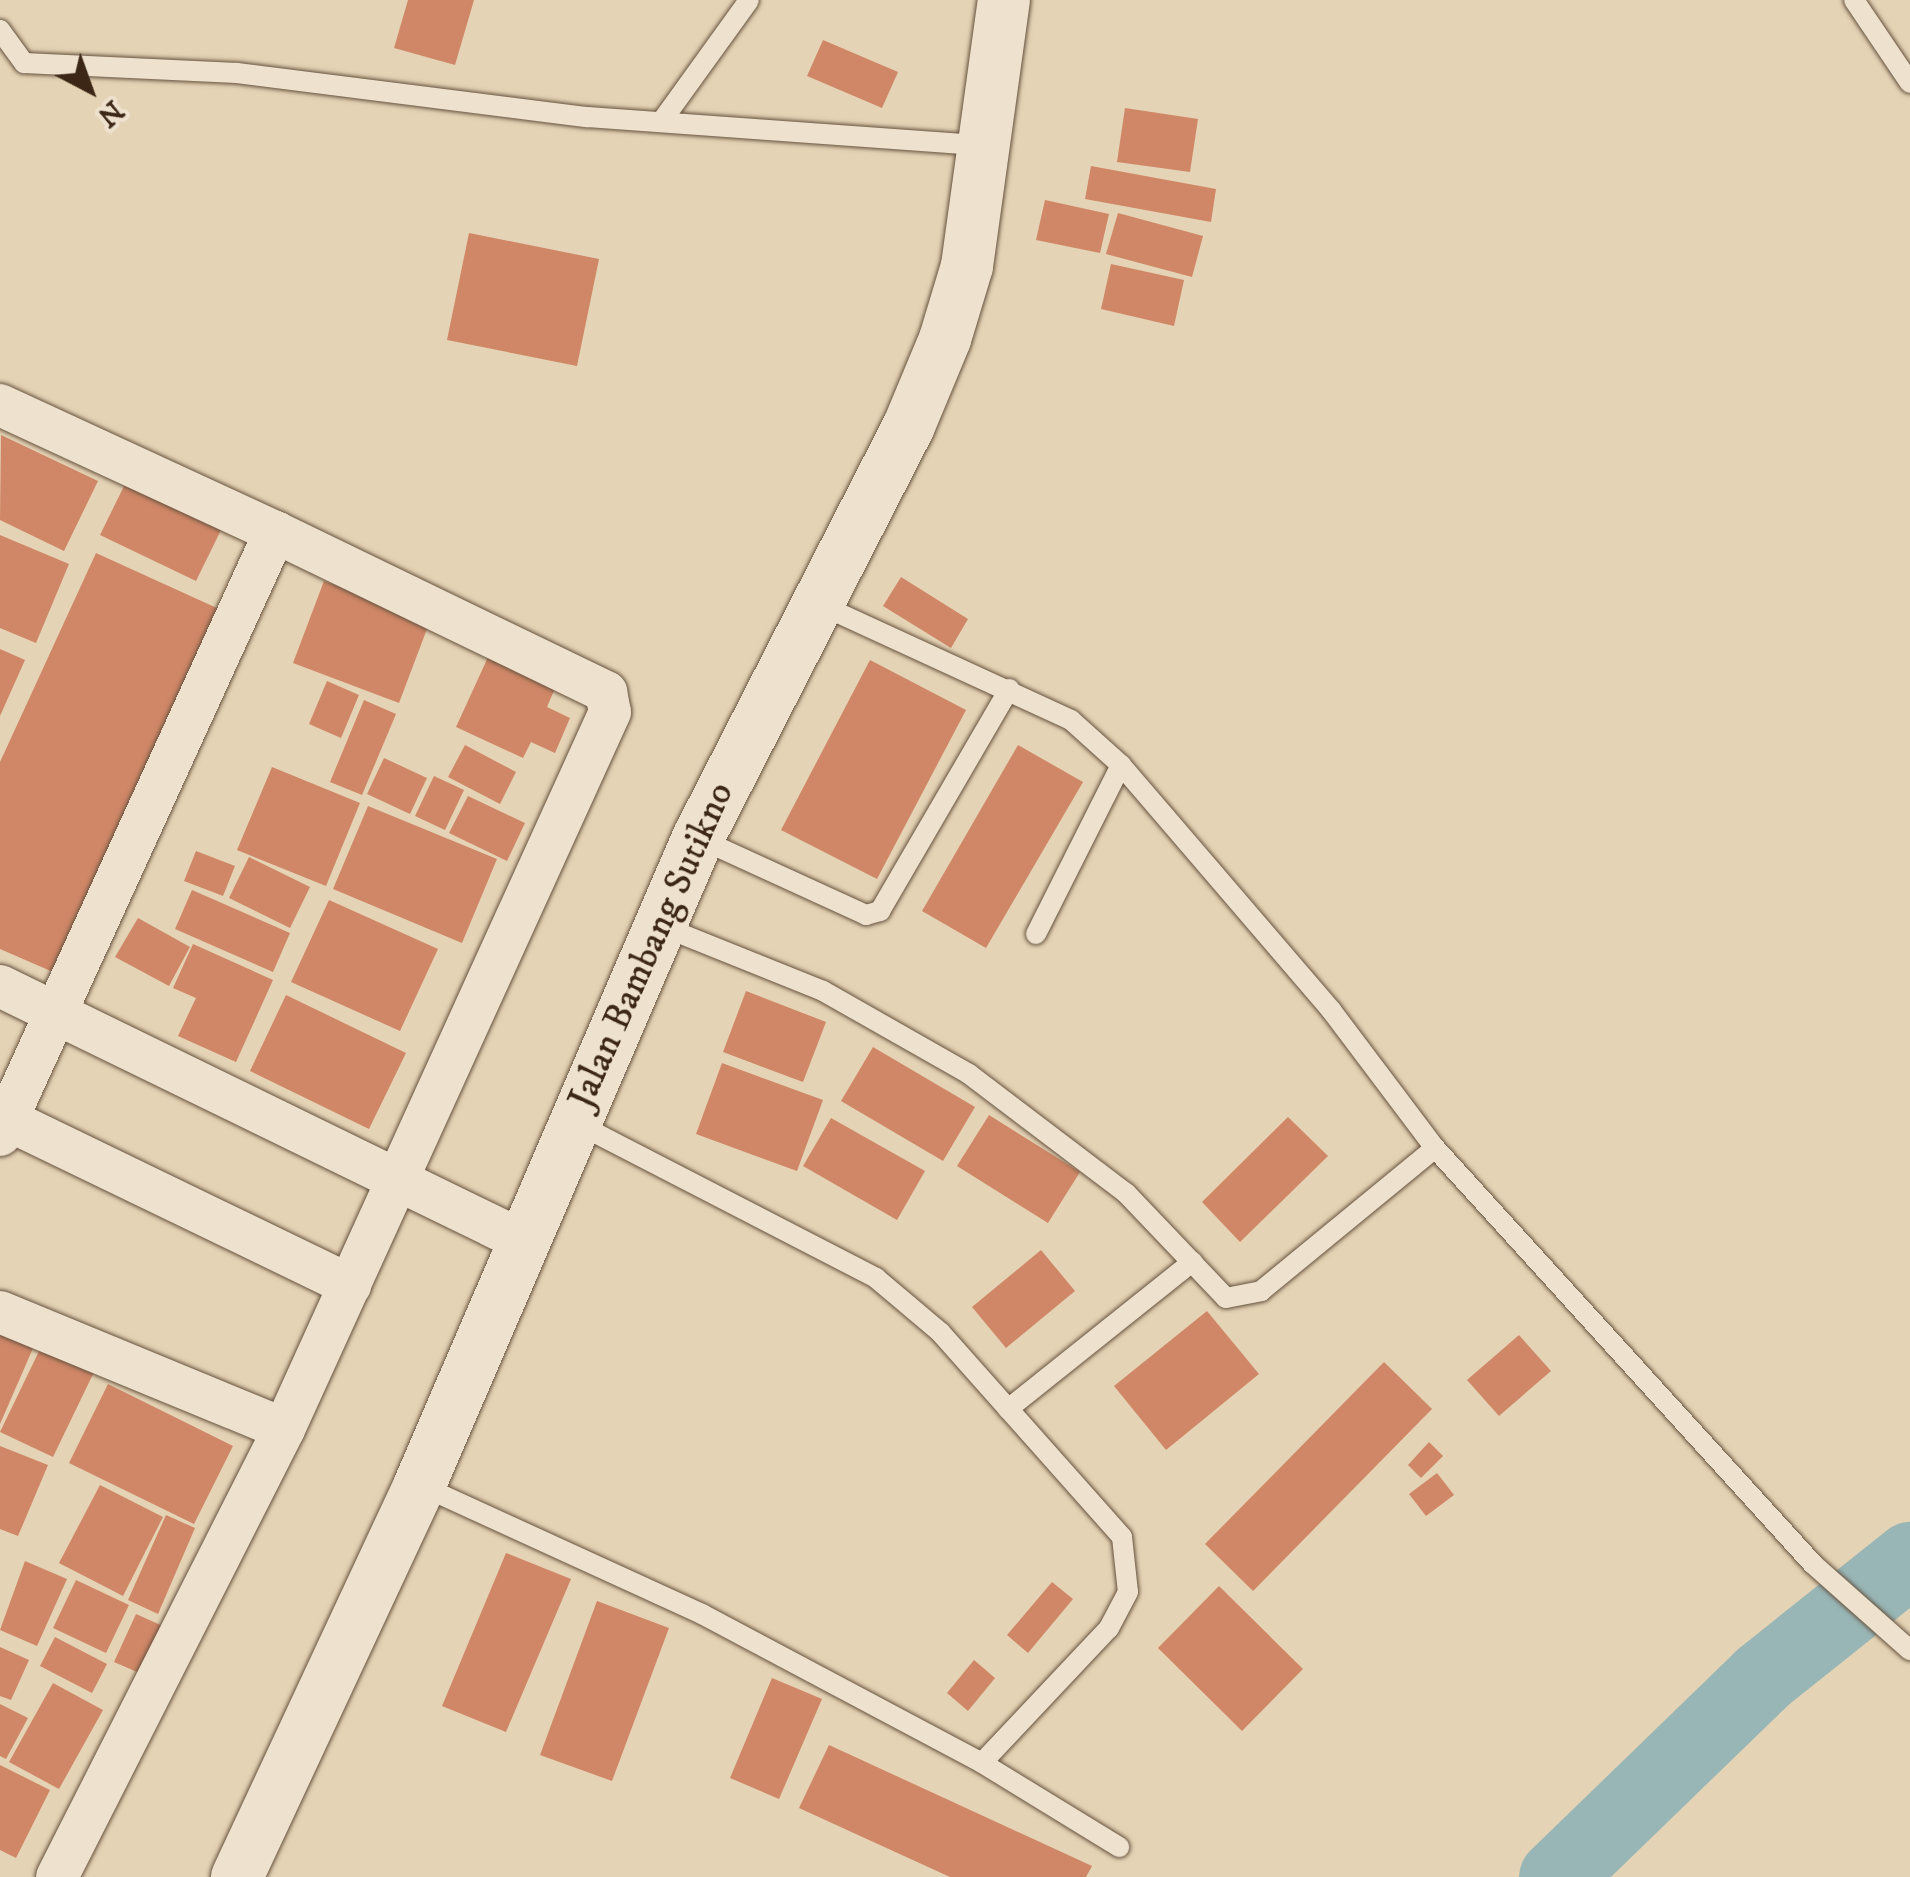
<!DOCTYPE html>
<html>
<head>
<meta charset="utf-8">
<style>
	body { margin:0 }
	#map { position:relative; width:1910px; height:1877px; overflow:hidden; background:#e5d3b5; font-family:"IM FELL DW Pica",serif }
	div>[style] { position:absolute }
	.river>* { height:75px; margin:-37.5px; padding:0 37.5px; transform-origin:37.5px; border-radius:37.5px; background:#98b6b6 }
	.building>* { inset:0; background:#cf8767 }
	.roads { filter:drop-shadow(0 0 2px #66523e) drop-shadow(0 0 2px #66523e) }
	.service>* { height:20px; margin:-10px; padding:0 10px; transform-origin:10px; border-radius:10px; background:#eee2cf }
	.minor>* { height:42px; margin:-21px; padding:0 21px; transform-origin:21px; border-radius:21px; background:#eee2cf }
	.tertiary>* { height:52px; margin:-26px; padding:0 26px; transform-origin:26px; border-radius:26px; background:#eee2cf }
	span { translate:-50% -50%; white-space:nowrap; text-align:center; line-height:1.15; -webkit-text-stroke:8px #eee2cf; paint-order:stroke }
	.street-label { font-size:38px; color:#3c2716 }
	.north { position:absolute; left:40px; top:40px; width:100px; height:100px; -webkit-text-stroke:8px #eee2cf; paint-order:stroke; rotate:139deg; font-size:28px; font-weight:700; line-height:40px; text-align:center; color:#3c2716 }
	.north::after { content:''; display:block; margin:auto; width:35px; height:45px; background:#3c2716; clip-path:polygon(50% 0,100% 100%,50% 72%,0 100%) }
</style>
</head>
<body>
<div id="map">
	<div class="river">
		<i style="left:1556px;top:1877px;width:286px;rotate:-44.1deg"></i>
		<i style="left:1761px;top:1678px;width:191px;rotate:-38.6deg"></i>
	</div>
	<div class="building">
		<i style="clip-path:polygon(408px 0,474px 0,455px 65px,394px 48px)"></i>
		<i style="clip-path:polygon(823px 40px,898px 72px,882px 108px,807px 76px)"></i>
		<i style="clip-path:polygon(1125px 108px,1198px 119px,1190px 172px,1117px 162px)"></i>
		<i style="clip-path:polygon(1091px 166px,1216px 189px,1211px 222px,1085px 199px)"></i>
		<i style="clip-path:polygon(1045px 200px,1109px 214px,1100px 253px,1036px 240px)"></i>
		<i style="clip-path:polygon(1118px 213px,1203px 236px,1192px 277px,1106px 254px)"></i>
		<i style="clip-path:polygon(469px 233px,599px 259px,577px 366px,447px 340px)"></i>
		<i style="clip-path:polygon(1111px 264px,1184px 280px,1174px 326px,1101px 309px)"></i>
		<i style="clip-path:polygon(1px 435px,98px 481px,64px 551px,0 520px)"></i>
		<i style="clip-path:polygon(125px 484px,221px 530px,196px 581px,100px 535px)"></i>
		<i style="clip-path:polygon(0 535px,69px 564px,36px 643px,0 628px)"></i>
		<i style="clip-path:polygon(96px 553px,219px 609px,53px 972px,0 949px,0 762px)"></i>
		<i style="clip-path:polygon(901px 577px,968px 619px,951px 648px,883px 606px)"></i>
		<i style="clip-path:polygon(324px 581px,430px 621px,399px 703px,293px 663px)"></i>
		<i style="clip-path:polygon(0 649px,25px 660px,0 716px)"></i>
		<i style="clip-path:polygon(489px 655px,556px 686px,547px 707px,570px 718px,555px 753px,531px 742px,523px 758px,456px 727px)"></i>
		<i style="clip-path:polygon(870px 660px,966px 710px,877px 879px,781px 830px)"></i>
		<i style="clip-path:polygon(327px 681px,359px 695px,341px 738px,309px 724px)"></i>
		<i style="clip-path:polygon(364px 700px,396px 714px,362px 795px,330px 782px)"></i>
		<i style="clip-path:polygon(465px 745px,516px 772px,500px 804px,448px 777px)"></i>
		<i style="clip-path:polygon(1018px 745px,1083px 782px,986px 948px,922px 911px)"></i>
		<i style="clip-path:polygon(384px 758px,427px 778px,410px 814px,367px 794px)"></i>
		<i style="clip-path:polygon(272px 767px,360px 803px,326px 886px,237px 850px)"></i>
		<i style="clip-path:polygon(434px 776px,464px 790px,445px 830px,415px 816px)"></i>
		<i style="clip-path:polygon(468px 796px,525px 823px,507px 861px,449px 833px)"></i>
		<i style="clip-path:polygon(368px 806px,497px 859px,462px 943px,333px 889px)"></i>
		<i style="clip-path:polygon(196px 851px,235px 866px,223px 896px,184px 881px)"></i>
		<i style="clip-path:polygon(249px 857px,310px 887px,290px 928px,229px 898px)"></i>
		<i style="clip-path:polygon(192px 890px,290px 933px,273px 972px,175px 929px)"></i>
		<i style="clip-path:polygon(329px 900px,438px 949px,400px 1031px,291px 982px)"></i>
		<i style="clip-path:polygon(138px 918px,190px 947px,169px 986px,115px 957px)"></i>
		<i style="clip-path:polygon(193px 944px,273px 980px,236px 1062px,178px 1036px,196px 998px,173px 988px)"></i>
		<i style="clip-path:polygon(746px 991px,826px 1022px,803px 1082px,723px 1052px)"></i>
		<i style="clip-path:polygon(286px 995px,406px 1053px,369px 1129px,250px 1071px)"></i>
		<i style="clip-path:polygon(873px 1047px,975px 1107px,943px 1161px,841px 1101px)"></i>
		<i style="clip-path:polygon(722px 1063px,823px 1100px,797px 1171px,696px 1134px)"></i>
		<i style="clip-path:polygon(989px 1115px,1080px 1172px,1048px 1223px,957px 1166px)"></i>
		<i style="clip-path:polygon(1288px 1117px,1328px 1156px,1240px 1242px,1202px 1202px)"></i>
		<i style="clip-path:polygon(831px 1118px,925px 1171px,897px 1220px,803px 1166px)"></i>
		<i style="clip-path:polygon(1041px 1250px,1075px 1291px,1006px 1348px,972px 1307px)"></i>
		<i style="clip-path:polygon(1207px 1311px,1259px 1374px,1166px 1450px,1114px 1386px)"></i>
		<i style="clip-path:polygon(0 1331px,34px 1346px,0 1424px)"></i>
		<i style="clip-path:polygon(1519px 1335px,1551px 1371px,1499px 1416px,1467px 1380px)"></i>
		<i style="clip-path:polygon(42px 1345px,95px 1370px,53px 1457px,0 1432px)"></i>
		<i style="clip-path:polygon(1384px 1362px,1432px 1409px,1253px 1591px,1205px 1544px)"></i>
		<i style="clip-path:polygon(108px 1384px,233px 1446px,194px 1524px,69px 1463px)"></i>
		<i style="clip-path:polygon(1429px 1442px,1443px 1456px,1421px 1478px,1408px 1465px)"></i>
		<i style="clip-path:polygon(0 1446px,48px 1465px,18px 1536px,0 1529px)"></i>
		<i style="clip-path:polygon(1437px 1473px,1454px 1495px,1426px 1516px,1409px 1494px)"></i>
		<i style="clip-path:polygon(100px 1485px,163px 1517px,123px 1596px,59px 1563px)"></i>
		<i style="clip-path:polygon(166px 1515px,195px 1528px,158px 1614px,128px 1600px)"></i>
		<i style="clip-path:polygon(506px 1553px,571px 1579px,506px 1732px,442px 1706px)"></i>
		<i style="clip-path:polygon(25px 1561px,67px 1579px,37px 1646px,0 1630px)"></i>
		<i style="clip-path:polygon(76px 1580px,129px 1605px,106px 1653px,53px 1628px)"></i>
		<i style="clip-path:polygon(1052px 1582px,1073px 1599px,1028px 1653px,1007px 1635px)"></i>
		<i style="clip-path:polygon(1219px 1586px,1303px 1669px,1242px 1731px,1158px 1648px)"></i>
		<i style="clip-path:polygon(597px 1601px,669px 1628px,612px 1781px,540px 1755px)"></i>
		<i style="clip-path:polygon(136px 1614px,165px 1627px,144px 1675px,114px 1662px)"></i>
		<i style="clip-path:polygon(55px 1637px,107px 1664px,92px 1693px,40px 1666px)"></i>
		<i style="clip-path:polygon(0 1647px,29px 1660px,11px 1700px,0 1696px)"></i>
		<i style="clip-path:polygon(974px 1660px,995px 1678px,968px 1711px,947px 1693px)"></i>
		<i style="clip-path:polygon(772px 1678px,822px 1699px,779px 1799px,730px 1778px)"></i>
		<i style="clip-path:polygon(53px 1683px,103px 1710px,59px 1789px,9px 1762px)"></i>
		<i style="clip-path:polygon(0 1704px,28px 1718px,6px 1759px,0 1756px)"></i>
		<i style="clip-path:polygon(829px 1745px,1092px 1866px,1086px 1877px,950px 1877px,799px 1808px)"></i>
		<i style="clip-path:polygon(0 1765px,50px 1790px,16px 1858px,0 1850px)"></i>
	</div>
	<div class="roads">
		<div class="service">
			<i style="left:1854px;top:0;width:100px;rotate:56deg"></i>
			<i style="left:0;top:30px;width:41px;rotate:54deg"></i>
			<i style="left:24px;top:63px;width:213px;rotate:2.7deg"></i>
			<i style="left:237px;top:73px;width:353px;rotate:7.2deg"></i>
			<i style="left:587px;top:117px;width:395px;rotate:4.1deg"></i>
			<i style="left:664px;top:118px;width:145px;rotate:-54.2deg"></i>
			<i style="left:821px;top:605px;width:275px;rotate:24.7deg"></i>
			<i style="left:1071px;top:720px;width:67px;rotate:42deg"></i>
			<i style="left:1121px;top:765px;width:323px;rotate:49.4deg"></i>
			<i style="left:1331px;top:1010px;width:173px;rotate:53deg"></i>
			<i style="left:1435px;top:1148px;width:562px;rotate:47.74deg"></i>
			<i style="left:1813px;top:1564px;width:130px;rotate:41.6deg"></i>
			<i style="left:698px;top:838px;width:185px;rotate:24.6deg"></i>
			<i style="left:866px;top:915px;width:15px;rotate:-16deg"></i>
			<i style="left:880px;top:911px;width:257px;rotate:-59.8deg"></i>
			<i style="left:659px;top:925px;width:177px;rotate:21.9deg"></i>
			<i style="left:823px;top:991px;width:168px;rotate:29.6deg"></i>
			<i style="left:969px;top:1074px;width:197px;rotate:37.2deg"></i>
			<i style="left:1126px;top:1193px;width:145px;rotate:46.4deg"></i>
			<i style="left:1226px;top:1298px;width:36px;rotate:-11deg"></i>
			<i style="left:1261px;top:1291px;width:225px;rotate:-39.4deg"></i>
			<i style="left:1036px;top:934px;width:189px;rotate:-63.3deg"></i>
			<i style="left:576px;top:1123px;width:338px;rotate:27.3deg"></i>
			<i style="left:876px;top:1278px;width:84px;rotate:40.2deg"></i>
			<i style="left:940px;top:1332px;width:274px;rotate:48.4deg"></i>
			<i style="left:1122px;top:1537px;width:55px;rotate:83.8deg"></i>
			<i style="left:1128px;top:1592px;width:41px;rotate:117.8deg"></i>
			<i style="left:1109px;top:1628px;width:185px;rotate:133.3deg"></i>
			<i style="left:1008px;top:1409px;width:236px;rotate:-38.6deg"></i>
			<i style="left:420px;top:1485px;width:310px;rotate:24.6deg"></i>
			<i style="left:702px;top:1614px;width:317px;rotate:28deg"></i>
			<i style="left:982px;top:1763px;width:161px;rotate:31.5deg"></i>
		</div>
		<div class="minor">
			<i style="left:0;top:405px;width:303px;rotate:24.8deg"></i>
			<i style="left:0;top:986px;width:580px;rotate:25.99deg"></i>
			<i style="left:0;top:1116px;width:389px;rotate:25.8deg"></i>
			<i style="left:0;top:1135px;width:663px;rotate:-65.48deg"></i>
			<i style="left:275px;top:532px;width:368px;rotate:25.8deg"></i>
			<i style="left:606px;top:692px;width:20px;rotate:79deg"></i>
			<i style="left:610px;top:712px;width:788px;rotate:114.45deg"></i>
			<i style="left:284px;top:1429px;width:502px;rotate:116.87deg"></i>
			<i style="left:0;top:1312px;width:307px;rotate:22.4deg"></i>
		</div>
		<div class="tertiary">
			<i style="left:237px;top:1877px;width:434px;rotate:-65deg"></i>
			<i style="left:420px;top:1484px;width:703px;rotate:-66.72deg"></i>
			<i style="left:698px;top:838px;width:461px;rotate:-62.9deg"></i>
			<i style="left:908px;top:428px;width:96px;rotate:-67.4deg"></i>
			<i style="left:945px;top:339px;width:76px;rotate:-73.2deg"></i>
			<i style="left:967px;top:266px;width:269px;rotate:-82.1deg"></i>
		</div>
	</div>
	<div class="street-label">
		<span style="left:652px;top:946px;rotate:-66deg">Jalan Bambang Sutikno</span>
	</div>
	<div class="north">N</div>
</div>
</body>
</html>
